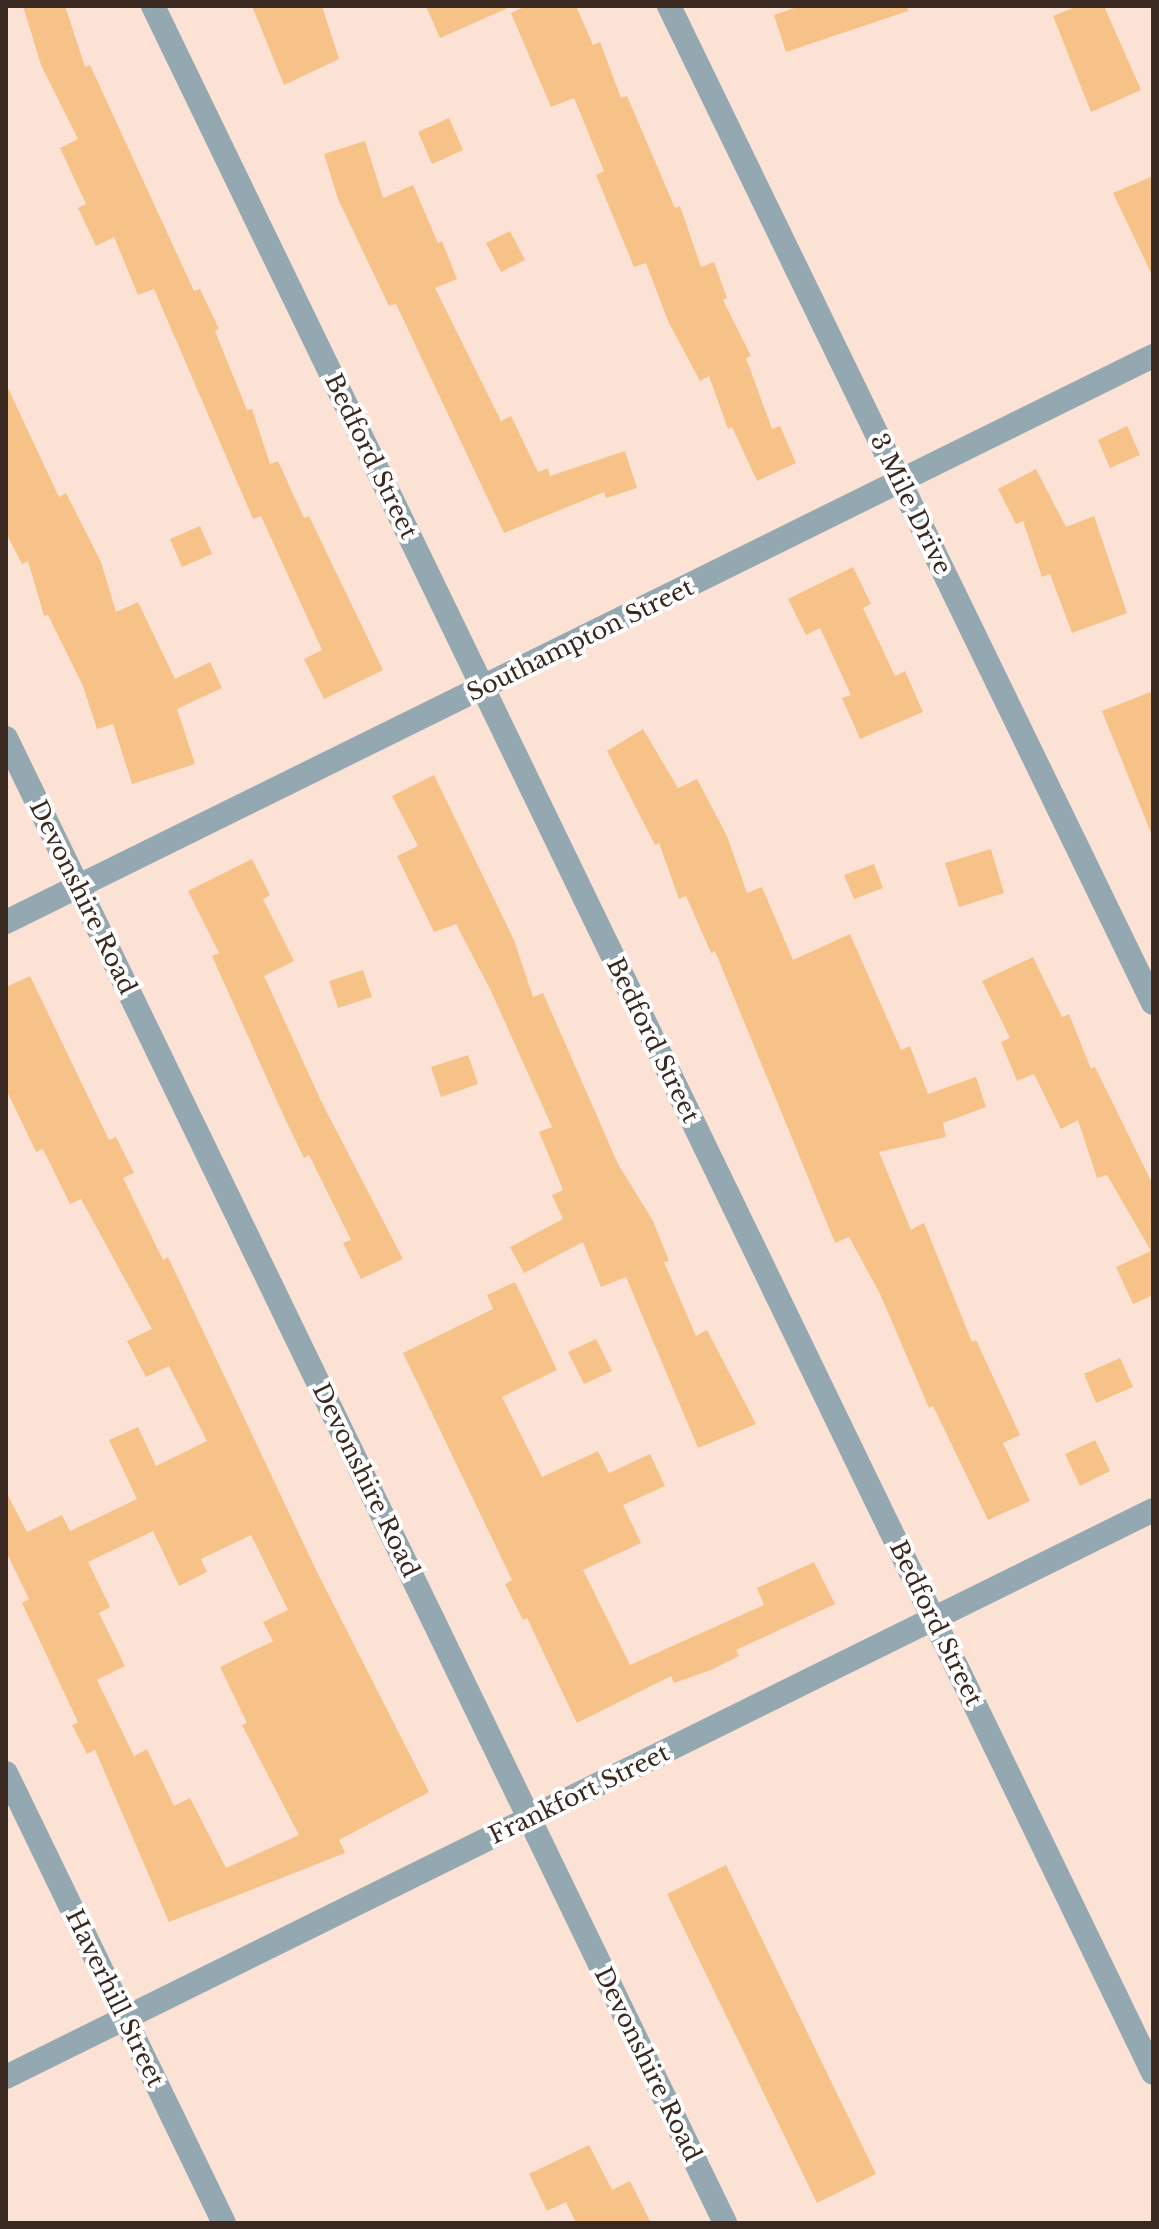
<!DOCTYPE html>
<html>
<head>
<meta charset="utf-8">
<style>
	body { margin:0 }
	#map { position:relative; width:1159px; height:2229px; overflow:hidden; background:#fce2d5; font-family:"Libre Baskerville",serif }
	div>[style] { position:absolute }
	.building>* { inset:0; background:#f7c288 }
	.street>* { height:24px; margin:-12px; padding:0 12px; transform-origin:12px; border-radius:12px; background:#94a8b1 }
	span { translate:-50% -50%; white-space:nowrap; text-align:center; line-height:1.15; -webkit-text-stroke:8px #fff; paint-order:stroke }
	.street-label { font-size:24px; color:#392920 }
	.frame { position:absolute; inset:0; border:8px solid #392920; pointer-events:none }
</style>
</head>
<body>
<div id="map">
	<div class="building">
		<i style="clip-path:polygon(23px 6px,65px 6px,85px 67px,90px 65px,194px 291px,200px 289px,219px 329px,215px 331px,247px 410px,252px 409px,270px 464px,278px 461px,304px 518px,309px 516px,383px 670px,324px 699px,304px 659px,322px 650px,261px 516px,253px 519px,154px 289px,138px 295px,114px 237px,96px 246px,78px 208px,86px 204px,60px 148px,78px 139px,41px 65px)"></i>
		<i style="clip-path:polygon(252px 6px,322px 6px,339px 59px,284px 85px)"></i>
		<i style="clip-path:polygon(426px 6px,512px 6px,440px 38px)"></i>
		<i style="clip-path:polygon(526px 6px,576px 6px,593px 45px,600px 42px,621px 98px,627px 96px,675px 208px,680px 206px,701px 267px,714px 262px,727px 298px,723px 300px,751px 356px,746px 358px,772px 429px,780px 426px,796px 463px,757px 481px,732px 427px,728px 429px,709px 376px,700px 381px,668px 321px,646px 263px,634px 267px,596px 175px,604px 171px,574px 98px,551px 107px,511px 13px)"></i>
		<i style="clip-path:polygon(800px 6px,907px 6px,908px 11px,786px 52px,774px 15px)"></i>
		<i style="clip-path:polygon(1078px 6px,1104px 6px,1141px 90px,1091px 112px,1053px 16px)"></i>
		<i style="clip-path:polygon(449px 118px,463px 150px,432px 164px,418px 132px)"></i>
		<i style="clip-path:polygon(365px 141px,383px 198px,413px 185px,438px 243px,442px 241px,457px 279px,435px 288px,501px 421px,511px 416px,538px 472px,548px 468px,550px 476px,625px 451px,637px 488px,606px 498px,604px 492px,504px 533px,396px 304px,389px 306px,338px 199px,324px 154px)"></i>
		<i style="clip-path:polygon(1153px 176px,1153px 277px,1113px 193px)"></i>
		<i style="clip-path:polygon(510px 231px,525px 260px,501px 272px,486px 243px)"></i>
		<i style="clip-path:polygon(6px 384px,59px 497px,66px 493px,101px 562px,116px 612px,138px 602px,175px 679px,210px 662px,222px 688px,177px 709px,195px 764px,132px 784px,113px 724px,97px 729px,83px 686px,48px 615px,44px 616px,28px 561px,22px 564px,6px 533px)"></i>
		<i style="clip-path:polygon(1127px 426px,1140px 455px,1110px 468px,1098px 440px)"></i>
		<i style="clip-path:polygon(1036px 469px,1066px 527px,1094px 516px,1127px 613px,1072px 633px,1050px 574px,1042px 577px,1023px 521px,1016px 524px,998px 489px)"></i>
		<i style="clip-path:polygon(200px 526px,212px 554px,182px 567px,170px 539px)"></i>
		<i style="clip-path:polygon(853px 567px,871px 604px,863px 608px,895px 676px,905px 671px,923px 712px,860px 739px,842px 698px,851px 695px,820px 628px,806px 635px,788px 599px)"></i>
		<i style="clip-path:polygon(1153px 691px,1153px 833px,1151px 833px,1102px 711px)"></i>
		<i style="clip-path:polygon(643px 729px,678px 788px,697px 779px,727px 836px,747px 893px,762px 887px,793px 960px,850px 934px,901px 1050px,910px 1046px,928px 1094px,976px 1077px,986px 1107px,943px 1123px,946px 1137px,879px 1152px,911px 1230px,924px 1223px,972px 1342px,976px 1340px,1020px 1435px,1003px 1443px,1030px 1501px,988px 1520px,933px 1406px,929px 1408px,880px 1294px,849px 1237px,835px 1243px,715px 951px,711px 953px,686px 896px,679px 899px,659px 843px,655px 845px,607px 751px)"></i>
		<i style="clip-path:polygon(434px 775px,514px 940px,533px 997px,543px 993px,618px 1164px,653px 1221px,669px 1261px,664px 1262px,696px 1336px,707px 1330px,756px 1424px,698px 1448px,626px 1277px,601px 1287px,583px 1242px,524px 1273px,510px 1247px,563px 1219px,552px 1195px,563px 1190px,539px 1132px,552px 1127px,491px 991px,456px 924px,434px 932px,397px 856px,418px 846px,392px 796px)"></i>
		<i style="clip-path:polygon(991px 849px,1004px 893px,959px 907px,945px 863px)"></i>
		<i style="clip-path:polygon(252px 859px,270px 895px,263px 899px,294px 961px,264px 976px,322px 1103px,403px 1259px,361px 1279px,343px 1243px,351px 1240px,309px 1155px,304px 1158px,286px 1121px,212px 956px,219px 953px,188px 891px)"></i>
		<i style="clip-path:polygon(874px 864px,883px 888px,854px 899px,844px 875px)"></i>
		<i style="clip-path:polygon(1033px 957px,1062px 1017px,1069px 1014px,1091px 1069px,1095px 1067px,1153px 1185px,1153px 1295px,1133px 1304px,1116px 1267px,1151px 1251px,1107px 1175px,1097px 1178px,1078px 1120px,1061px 1129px,1034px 1074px,1017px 1081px,1001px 1042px,1010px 1038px,982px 981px)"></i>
		<i style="clip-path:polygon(363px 970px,372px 997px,338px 1008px,329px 981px)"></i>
		<i style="clip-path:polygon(evenodd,30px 976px,109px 1140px,116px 1137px,134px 1173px,123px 1178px,163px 1260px,168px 1257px,317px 1572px,429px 1792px,339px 1840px,345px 1853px,169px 1922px,95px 1750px,87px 1754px,72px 1725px,78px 1722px,22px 1603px,29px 1599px,6px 1552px,6px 1492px,27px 1532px,62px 1515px,70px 1531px,137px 1499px,109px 1440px,138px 1427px,156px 1466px,207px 1441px,169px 1366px,146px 1377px,127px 1341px,152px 1329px,81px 1199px,70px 1204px,43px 1149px,36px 1152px,6px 1089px,6px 987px,30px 976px,153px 1531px,179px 1586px,207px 1572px,201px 1559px,251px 1535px,288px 1610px,263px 1622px,273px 1641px,220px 1667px,247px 1723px,242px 1725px,299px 1835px,226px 1868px,190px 1798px,174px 1806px,147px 1749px,134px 1756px,97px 1680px,125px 1666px,99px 1613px,110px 1607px,88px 1562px,153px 1531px)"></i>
		<i style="clip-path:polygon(468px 1055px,478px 1084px,441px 1097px,431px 1067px)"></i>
		<i style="clip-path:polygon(515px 1282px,557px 1370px,502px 1397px,542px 1477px,598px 1451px,609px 1473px,650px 1454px,665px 1486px,623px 1505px,641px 1543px,583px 1570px,630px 1665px,764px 1605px,757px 1588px,814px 1562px,835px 1604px,736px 1650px,739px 1656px,711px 1670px,674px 1683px,671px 1676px,577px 1723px,527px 1618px,523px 1620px,505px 1584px,512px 1580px,403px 1353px,493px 1309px,487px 1295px)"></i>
		<i style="clip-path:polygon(596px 1339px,612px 1371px,584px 1384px,568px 1352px)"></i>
		<i style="clip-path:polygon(1120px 1358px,1133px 1387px,1096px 1403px,1084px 1374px)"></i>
		<i style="clip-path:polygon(1095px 1440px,1110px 1471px,1080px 1486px,1065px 1454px)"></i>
		<i style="clip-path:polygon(726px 1865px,876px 2174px,817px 2203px,667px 1894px)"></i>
		<i style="clip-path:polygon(589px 2145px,612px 2190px,630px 2181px,651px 2223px,576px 2223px,566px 2202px,547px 2211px,529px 2174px)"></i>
	</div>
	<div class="street">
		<i style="left:153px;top:6px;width:2296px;rotate:64.18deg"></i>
		<i style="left:669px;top:6px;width:1108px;rotate:64.11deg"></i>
		<i style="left:6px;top:738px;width:1650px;rotate:64.16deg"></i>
		<i style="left:6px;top:922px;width:1279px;rotate:-26.26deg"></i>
		<i style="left:6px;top:1773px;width:500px;rotate:64.15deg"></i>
		<i style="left:6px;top:2077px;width:1279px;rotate:-26.3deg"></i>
	</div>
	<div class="street-label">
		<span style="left:371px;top:456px;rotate:64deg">Bedford Street</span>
		<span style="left:911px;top:504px;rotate:64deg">3 Mile Drive</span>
		<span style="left:580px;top:640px;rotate:-26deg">Southampton Street</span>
		<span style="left:83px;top:897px;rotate:64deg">Devonshire Road</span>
		<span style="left:653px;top:1040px;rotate:64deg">Bedford Street</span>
		<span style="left:366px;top:1480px;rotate:64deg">Devonshire Road</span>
		<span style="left:936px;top:1623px;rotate:64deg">Bedford Street</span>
		<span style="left:579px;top:1794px;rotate:-26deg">Frankfort Street</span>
		<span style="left:115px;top:1998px;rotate:64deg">Haverhill Street</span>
		<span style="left:648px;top:2064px;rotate:64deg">Devonshire Road</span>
	</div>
	<div class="frame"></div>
</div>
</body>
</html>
